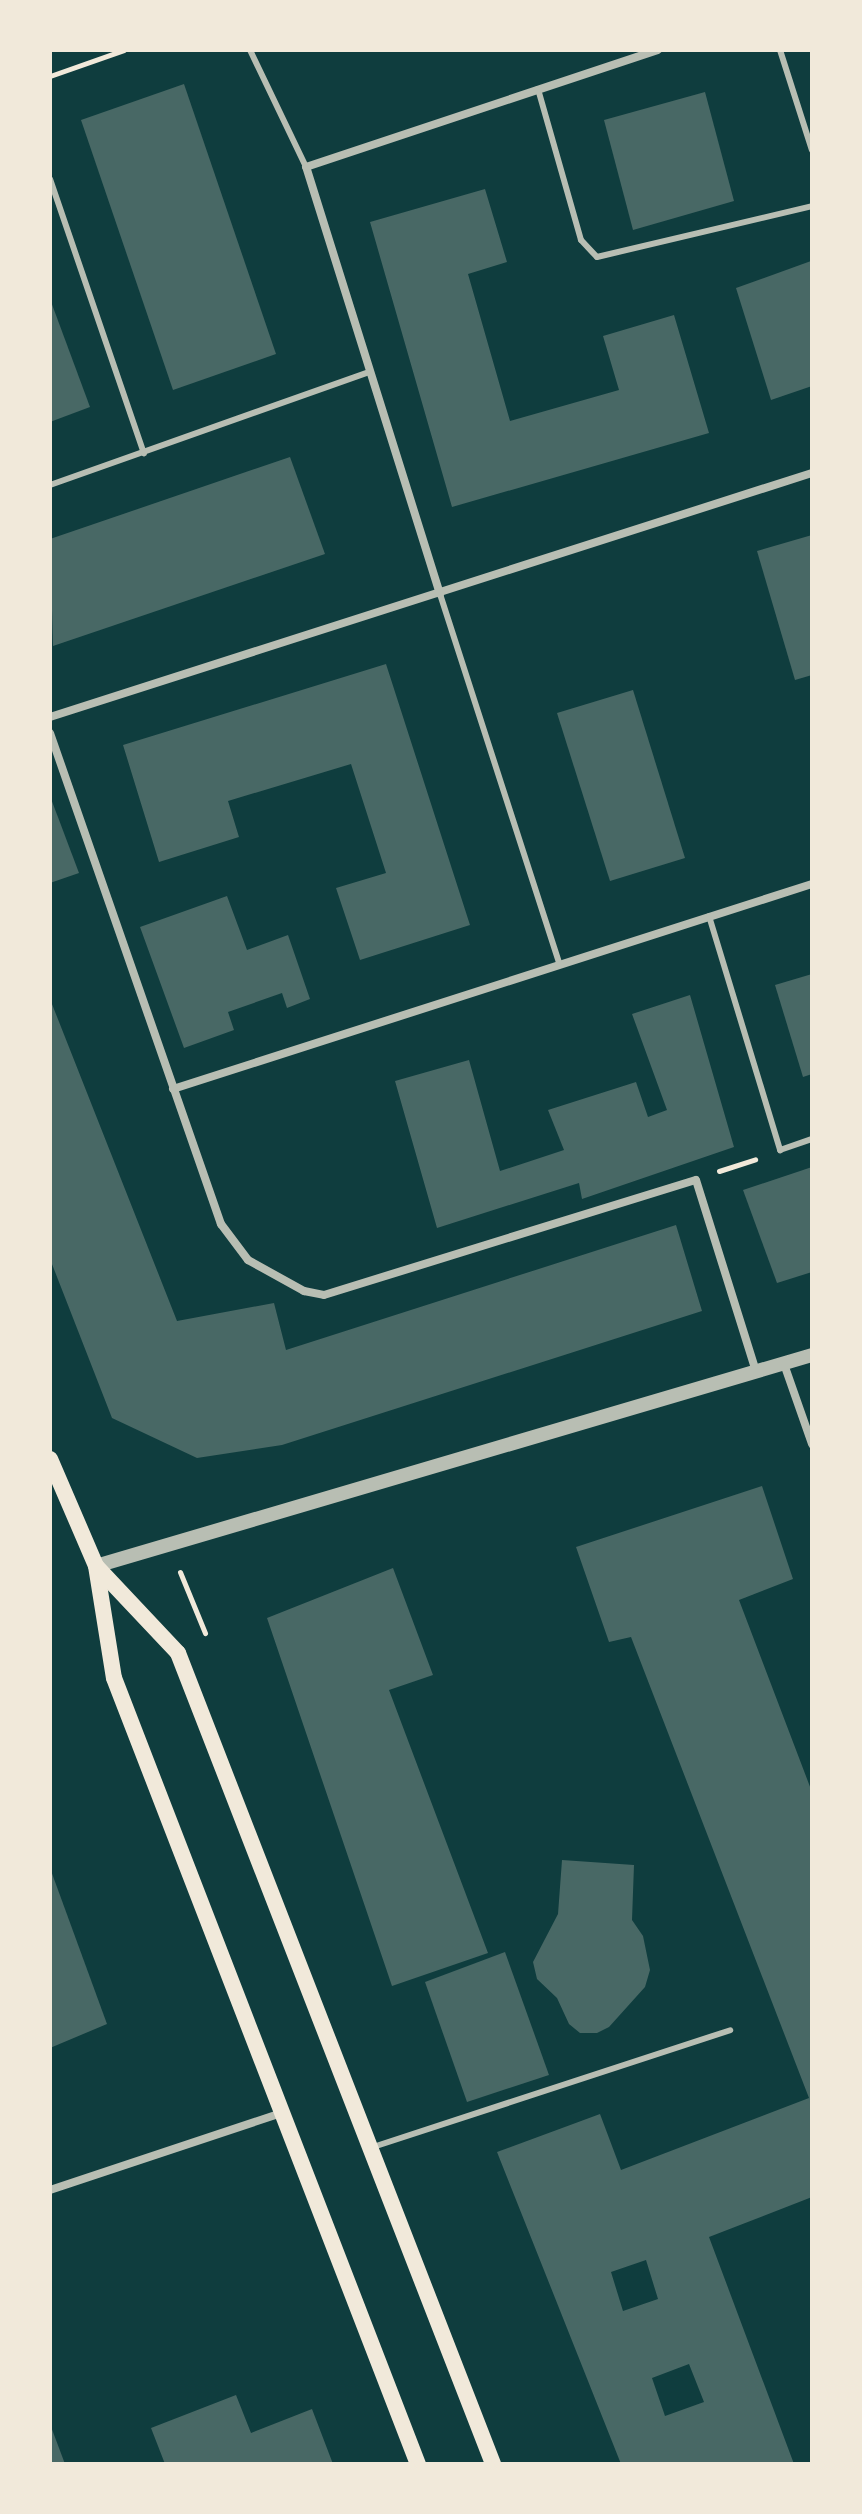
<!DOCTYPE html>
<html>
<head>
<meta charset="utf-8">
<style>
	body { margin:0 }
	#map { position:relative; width:862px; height:2514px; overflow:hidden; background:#0f3d3e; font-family:"Source Sans 3",sans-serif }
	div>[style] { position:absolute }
	.building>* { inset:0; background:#486865 }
	.path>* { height:5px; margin:-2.5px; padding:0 2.5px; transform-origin:2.5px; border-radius:2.5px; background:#f1e9da }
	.service>* { height:6px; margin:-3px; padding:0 3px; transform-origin:3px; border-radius:3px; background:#b8beb3 }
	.minor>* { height:8px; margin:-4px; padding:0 4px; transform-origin:4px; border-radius:4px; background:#b8beb3 }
	.tertiary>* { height:14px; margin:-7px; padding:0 7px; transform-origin:7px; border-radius:7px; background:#b8beb3 }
	.secondary>* { height:16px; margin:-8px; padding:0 8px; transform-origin:8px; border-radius:8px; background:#f1e9da }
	span { translate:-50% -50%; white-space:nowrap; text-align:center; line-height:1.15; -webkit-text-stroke:8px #f1e9da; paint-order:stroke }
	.frame { position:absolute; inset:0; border:52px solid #f1e9da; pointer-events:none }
</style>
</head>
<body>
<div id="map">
	<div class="building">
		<i style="clip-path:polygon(184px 84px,276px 354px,173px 390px,81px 120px)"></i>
		<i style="clip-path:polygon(705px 92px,734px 201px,633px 230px,604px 120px)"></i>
		<i style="clip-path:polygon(485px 189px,507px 262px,468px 274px,510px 421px,619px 390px,603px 336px,674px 315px,709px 433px,452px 507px,370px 222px)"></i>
		<i style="clip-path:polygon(811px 261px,812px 386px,771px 400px,736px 288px)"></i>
		<i style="clip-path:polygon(50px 299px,90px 407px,50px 422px)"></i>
		<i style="clip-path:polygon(290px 457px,325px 554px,53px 646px,50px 539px)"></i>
		<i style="clip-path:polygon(812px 535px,812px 675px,795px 680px,757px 551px)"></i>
		<i style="clip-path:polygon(386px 664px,470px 925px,360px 960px,336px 888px,386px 873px,351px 764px,228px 801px,239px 837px,159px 862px,123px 745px)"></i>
		<i style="clip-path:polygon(633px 690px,685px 858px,610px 881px,557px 713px)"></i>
		<i style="clip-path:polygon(50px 796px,79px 873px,50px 883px)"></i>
		<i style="clip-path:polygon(227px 896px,247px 950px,288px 935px,310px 999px,287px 1008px,282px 993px,228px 1012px,234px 1030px,184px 1048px,140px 927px)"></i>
		<i style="clip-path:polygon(812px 974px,812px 1074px,803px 1077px,775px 985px)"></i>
		<i style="clip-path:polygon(690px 995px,734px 1147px,582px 1199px,579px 1183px,437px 1228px,395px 1081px,469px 1060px,500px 1171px,564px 1150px,548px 1110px,636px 1082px,648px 1117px,667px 1110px,632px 1014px)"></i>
		<i style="clip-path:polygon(50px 999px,177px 1321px,274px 1303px,286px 1350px,676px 1225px,702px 1311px,282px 1445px,197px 1458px,112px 1418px,50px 1259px)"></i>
		<i style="clip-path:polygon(812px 1167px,812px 1272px,777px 1283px,743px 1190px)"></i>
		<i style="clip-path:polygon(evenodd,762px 1486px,793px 1579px,739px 1600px,812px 1792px,812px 2197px,709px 2237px,794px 2464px,621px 2464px,497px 2152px,600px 2114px,621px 2170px,809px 2098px,631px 1637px,609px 1642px,576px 1547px,762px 1486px,646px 2260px,658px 2299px,623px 2311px,611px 2272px,646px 2260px,762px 1486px,689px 2364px,704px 2402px,665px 2416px,652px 2378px,689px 2364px)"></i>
		<i style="clip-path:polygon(393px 1568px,433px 1675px,389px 1690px,488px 1953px,392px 1986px,267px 1618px)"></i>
		<i style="clip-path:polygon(562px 1860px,634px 1865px,632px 1920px,643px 1936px,650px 1970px,645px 1987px,609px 2027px,597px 2033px,580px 2033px,569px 2024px,557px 1998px,537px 1979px,533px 1962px,558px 1914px)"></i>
		<i style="clip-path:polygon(50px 1868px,107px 2024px,50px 2048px)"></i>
		<i style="clip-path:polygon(505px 1952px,549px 2075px,467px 2102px,425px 1982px)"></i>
		<i style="clip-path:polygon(236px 2395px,251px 2433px,312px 2409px,333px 2464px,165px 2464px,151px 2428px)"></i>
		<i style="clip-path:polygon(50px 2424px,65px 2464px,50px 2464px)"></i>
	</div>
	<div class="path">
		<i style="left:50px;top:76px;width:78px;rotate:-19.4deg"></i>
		<i style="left:719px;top:1171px;width:38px;rotate:-18deg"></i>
		<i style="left:180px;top:1572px;width:66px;rotate:67.7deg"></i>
	</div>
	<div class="service">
		<i style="left:250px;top:50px;width:130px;rotate:64.4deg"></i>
		<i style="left:780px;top:50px;width:105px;rotate:72.3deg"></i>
		<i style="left:538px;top:89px;width:157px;rotate:74.1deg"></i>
		<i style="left:581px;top:240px;width:23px;rotate:47deg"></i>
		<i style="left:597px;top:257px;width:221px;rotate:-13.3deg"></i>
		<i style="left:50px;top:179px;width:290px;rotate:71.1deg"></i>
		<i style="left:50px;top:485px;width:336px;rotate:-19.5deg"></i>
		<i style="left:440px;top:594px;width:388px;rotate:72.1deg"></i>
		<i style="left:709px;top:916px;width:245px;rotate:73.1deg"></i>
		<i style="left:780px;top:1150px;width:34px;rotate:-19deg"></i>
		<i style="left:370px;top:2148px;width:379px;rotate:-18.1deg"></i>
	</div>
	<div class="minor">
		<i style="left:440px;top:594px;width:448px;rotate:-107.4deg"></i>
		<i style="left:306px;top:167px;width:371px;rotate:-18.4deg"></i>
		<i style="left:50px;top:717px;width:800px;rotate:-17.76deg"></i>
		<i style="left:50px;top:733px;width:520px;rotate:70.8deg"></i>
		<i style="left:221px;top:1224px;width:45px;rotate:53.1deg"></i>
		<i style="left:248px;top:1260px;width:64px;rotate:29deg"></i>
		<i style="left:304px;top:1291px;width:20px;rotate:11deg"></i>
		<i style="left:324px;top:1295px;width:389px;rotate:-17.2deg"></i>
		<i style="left:696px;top:1180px;width:201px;rotate:72.6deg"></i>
		<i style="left:173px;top:1089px;width:671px;rotate:-17.79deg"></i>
		<i style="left:784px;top:1364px;width:85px;rotate:70.7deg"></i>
		<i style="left:50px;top:2190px;width:244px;rotate:-18.4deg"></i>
	</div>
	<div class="tertiary">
		<i style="left:96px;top:1566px;width:746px;rotate:-16.42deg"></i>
	</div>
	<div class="secondary">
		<i style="left:50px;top:1459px;width:116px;rotate:66.7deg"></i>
		<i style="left:96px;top:1566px;width:113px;rotate:80.9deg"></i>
		<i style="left:114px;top:1678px;width:843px;rotate:68.86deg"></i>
		<i style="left:97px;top:1567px;width:118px;rotate:46.7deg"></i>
		<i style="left:178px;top:1653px;width:870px;rotate:68.77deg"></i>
	</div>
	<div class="frame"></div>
</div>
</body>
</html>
